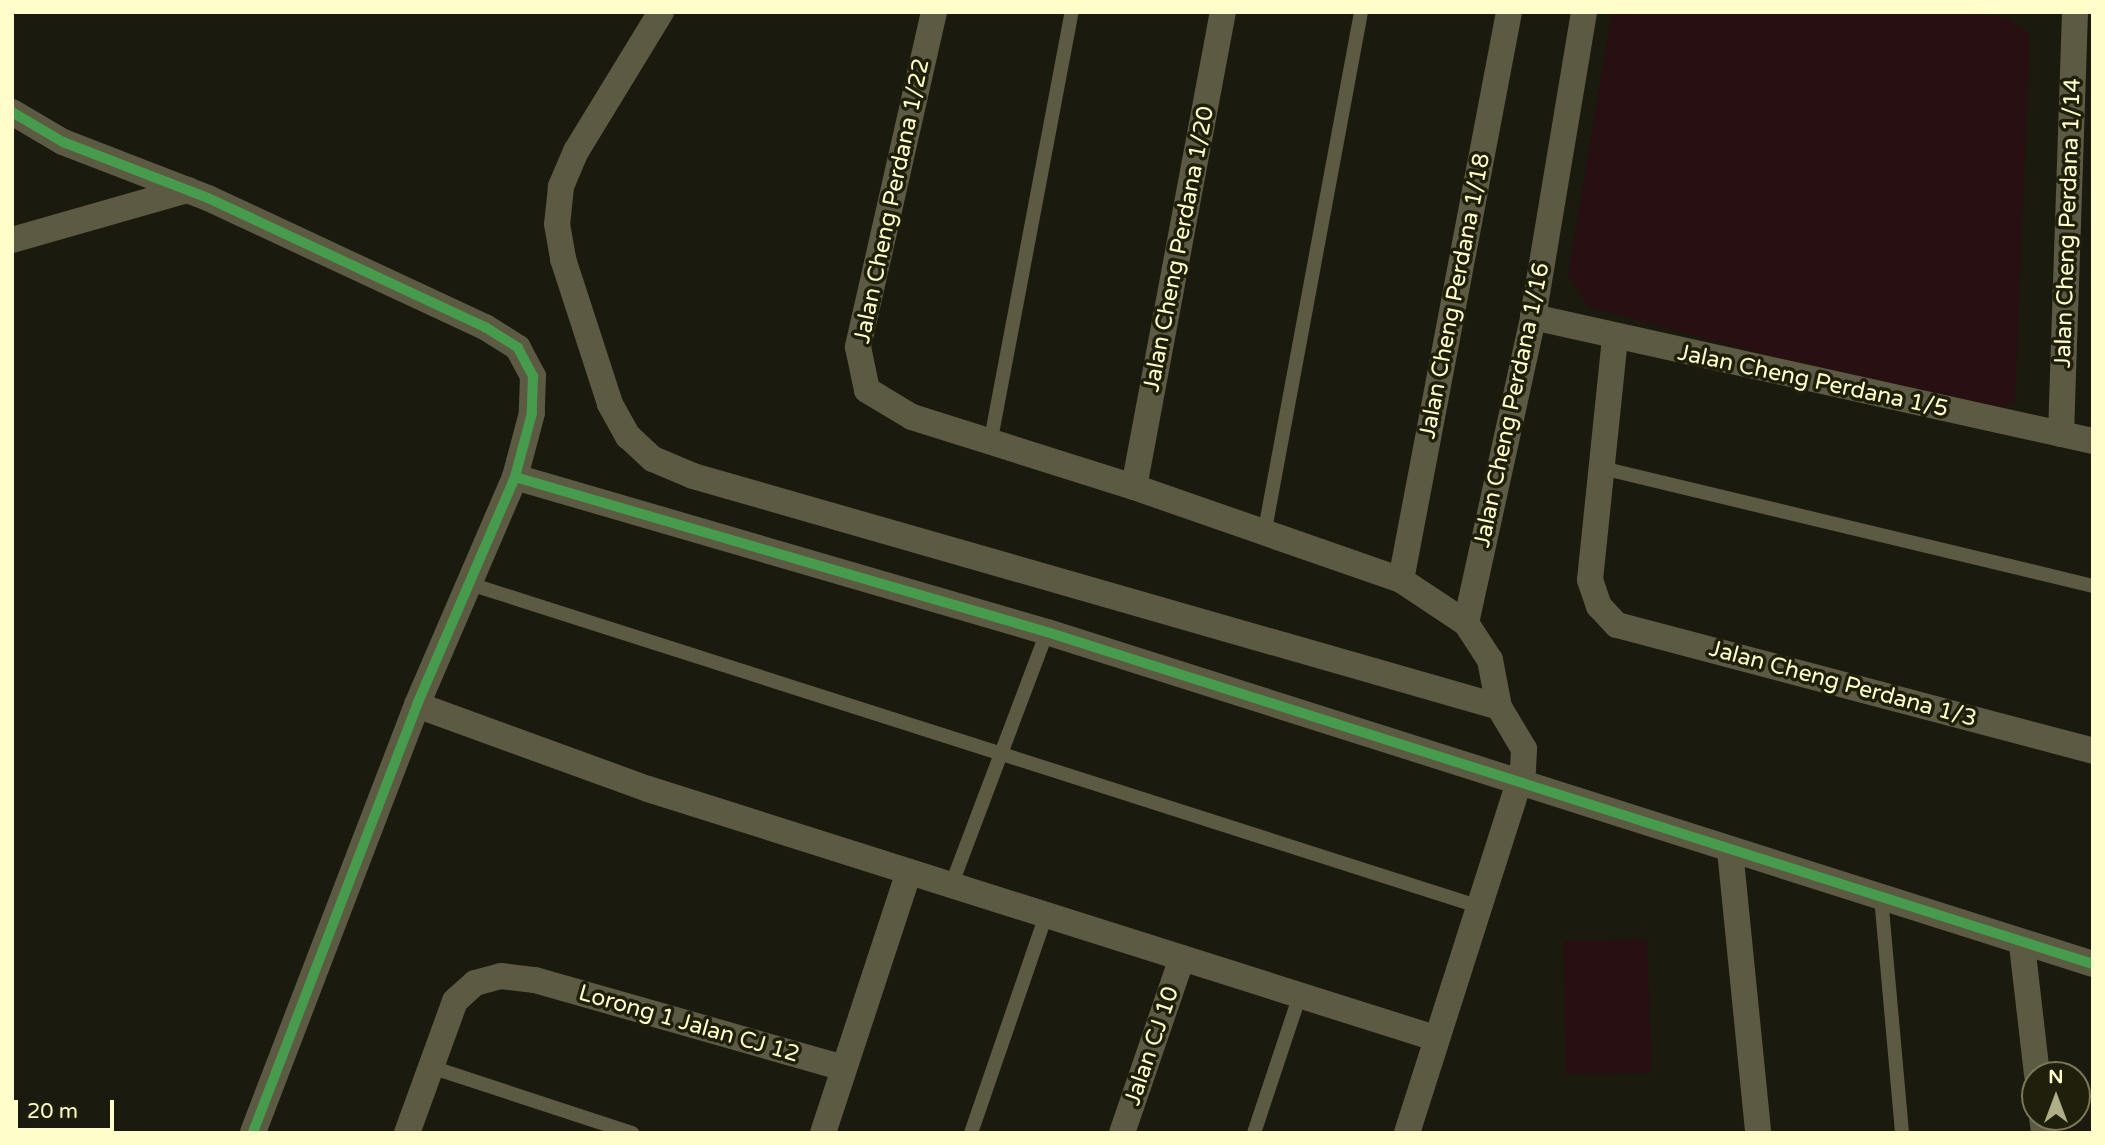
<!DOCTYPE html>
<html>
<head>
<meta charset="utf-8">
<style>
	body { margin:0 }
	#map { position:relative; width:2105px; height:1145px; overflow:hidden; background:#1a1a0f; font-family:"Varela Round",sans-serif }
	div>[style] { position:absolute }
	.green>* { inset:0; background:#281012 }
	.service>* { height:14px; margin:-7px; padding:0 7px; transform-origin:7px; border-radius:7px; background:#5c5a43 }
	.minor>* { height:26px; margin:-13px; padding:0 13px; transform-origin:13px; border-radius:13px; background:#5c5a43 }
	.cycleway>* { height:10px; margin:-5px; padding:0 5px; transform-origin:5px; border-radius:5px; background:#469c4c }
	span { translate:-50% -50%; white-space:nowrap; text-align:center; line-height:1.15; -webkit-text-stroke:7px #1f1f0b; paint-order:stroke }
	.street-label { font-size:23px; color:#fffdc9 }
	.frame { position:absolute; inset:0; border:14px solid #fffdc9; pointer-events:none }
	.north { position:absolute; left:2021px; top:1061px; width:70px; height:70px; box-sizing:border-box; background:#1f1f0b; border:2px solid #797857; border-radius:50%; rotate:0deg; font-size:19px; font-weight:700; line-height:28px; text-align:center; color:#fffdc9 }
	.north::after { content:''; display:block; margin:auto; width:24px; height:32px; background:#afae88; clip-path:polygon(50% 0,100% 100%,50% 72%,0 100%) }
	.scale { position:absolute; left:14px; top:1100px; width:100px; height:32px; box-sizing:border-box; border:4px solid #fffdc9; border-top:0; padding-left:9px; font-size:21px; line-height:24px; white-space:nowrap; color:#fffdc9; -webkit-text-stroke:5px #1f1f0b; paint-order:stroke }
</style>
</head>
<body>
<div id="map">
	<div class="green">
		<i style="clip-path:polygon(1612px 12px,1967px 12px,2008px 19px,2030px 34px,2015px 401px,1987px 415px,1588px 307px,1568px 274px)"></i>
		<i style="clip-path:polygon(1647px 939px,1652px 1073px,1566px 1074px,1563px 941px)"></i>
	</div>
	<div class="service">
		<i style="left:991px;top:439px;width:435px;rotate:-79.3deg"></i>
		<i style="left:1602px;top:468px;width:505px;rotate:13.51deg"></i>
		<i style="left:1264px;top:535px;width:532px;rotate:-79.49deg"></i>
		<i style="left:467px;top:583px;width:1060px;rotate:17.73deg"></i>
		<i style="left:951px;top:886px;width:272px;rotate:-69.3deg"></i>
		<i style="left:1881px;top:897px;width:237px;rotate:84.9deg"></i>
		<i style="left:431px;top:1067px;width:212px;rotate:18.2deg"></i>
		<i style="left:971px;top:1133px;width:231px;rotate:-71deg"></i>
		<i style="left:1254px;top:1133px;width:145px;rotate:-71.6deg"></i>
	</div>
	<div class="minor">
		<i style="left:661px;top:12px;width:163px;rotate:121.4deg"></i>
		<i style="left:576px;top:151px;width:39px;rotate:113deg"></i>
		<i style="left:561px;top:187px;width:37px;rotate:96deg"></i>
		<i style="left:557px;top:224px;width:36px;rotate:80deg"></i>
		<i style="left:563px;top:259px;width:152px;rotate:72deg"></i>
		<i style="left:610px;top:404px;width:37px;rotate:61deg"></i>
		<i style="left:628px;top:436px;width:34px;rotate:43deg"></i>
		<i style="left:653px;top:459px;width:43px;rotate:23deg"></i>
		<i style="left:693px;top:476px;width:838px;rotate:15.99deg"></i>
		<i style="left:934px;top:12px;width:344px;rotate:102.8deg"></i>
		<i style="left:858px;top:347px;width:44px;rotate:78.2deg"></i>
		<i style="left:867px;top:390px;width:52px;rotate:31deg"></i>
		<i style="left:912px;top:417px;width:233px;rotate:17.5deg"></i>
		<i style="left:1134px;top:487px;width:283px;rotate:19.2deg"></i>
		<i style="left:1401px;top:580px;width:78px;rotate:33.5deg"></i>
		<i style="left:12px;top:112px;width:59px;rotate:30.5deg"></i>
		<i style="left:63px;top:142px;width:155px;rotate:21.1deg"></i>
		<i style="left:208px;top:198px;width:306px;rotate:25deg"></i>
		<i style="left:485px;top:327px;width:39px;rotate:32deg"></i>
		<i style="left:518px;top:348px;width:32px;rotate:62deg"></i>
		<i style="left:533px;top:376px;width:37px;rotate:92deg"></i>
		<i style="left:532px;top:413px;width:66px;rotate:104.9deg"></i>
		<i style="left:515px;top:477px;width:248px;rotate:113.3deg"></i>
		<i style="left:417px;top:705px;width:458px;rotate:111deg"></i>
		<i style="left:12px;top:240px;width:183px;rotate:-15.9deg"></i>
		<i style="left:1533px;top:317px;width:574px;rotate:12.49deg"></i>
		<i style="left:1615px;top:338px;width:243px;rotate:95.9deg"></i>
		<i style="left:1590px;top:580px;width:28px;rotate:71deg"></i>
		<i style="left:1599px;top:606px;width:26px;rotate:47deg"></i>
		<i style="left:1617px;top:625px;width:492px;rotate:14.8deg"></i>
		<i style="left:2061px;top:434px;width:422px;rotate:-88.1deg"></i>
		<i style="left:515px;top:477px;width:554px;rotate:16.24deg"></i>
		<i style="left:1047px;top:632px;width:1097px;rotate:17.61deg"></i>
		<i style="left:1134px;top:487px;width:483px;rotate:-79.4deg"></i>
		<i style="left:1401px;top:580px;width:578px;rotate:-79.23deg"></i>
		<i style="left:417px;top:705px;width:246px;rotate:20deg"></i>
		<i style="left:648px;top:789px;width:825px;rotate:17.56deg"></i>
		<i style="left:1730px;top:850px;width:284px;rotate:84.3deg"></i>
		<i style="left:2022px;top:945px;width:131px;rotate:83.4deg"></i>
		<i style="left:2042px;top:1117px;width:16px;rotate:83deg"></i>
		<i style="left:407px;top:1133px;width:140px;rotate:-70deg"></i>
		<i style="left:455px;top:1001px;width:27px;rotate:-42deg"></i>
		<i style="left:475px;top:983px;width:27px;rotate:-15deg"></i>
		<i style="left:501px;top:976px;width:34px;rotate:7deg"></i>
		<i style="left:535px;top:980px;width:320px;rotate:15.9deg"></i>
		<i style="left:823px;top:1133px;width:275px;rotate:-71.8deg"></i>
		<i style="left:1122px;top:1133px;width:185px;rotate:-71.1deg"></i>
		<i style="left:1407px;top:1133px;width:382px;rotate:-72.3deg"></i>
		<i style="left:1523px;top:769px;width:20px;rotate:-87deg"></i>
		<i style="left:1524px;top:749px;width:49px;rotate:-120.8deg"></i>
		<i style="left:1499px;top:707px;width:48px;rotate:-100.8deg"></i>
		<i style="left:1490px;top:660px;width:44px;rotate:-123deg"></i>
		<i style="left:1466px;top:623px;width:313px;rotate:-77.6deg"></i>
		<i style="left:1533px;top:317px;width:309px;rotate:-80.5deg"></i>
	</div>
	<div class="cycleway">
		<i style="left:12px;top:112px;width:59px;rotate:30.5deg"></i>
		<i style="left:63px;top:142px;width:155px;rotate:21.1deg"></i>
		<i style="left:208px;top:198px;width:306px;rotate:25deg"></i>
		<i style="left:485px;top:327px;width:39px;rotate:32deg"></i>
		<i style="left:518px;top:348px;width:32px;rotate:62deg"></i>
		<i style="left:533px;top:376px;width:37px;rotate:92deg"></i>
		<i style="left:532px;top:413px;width:66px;rotate:104.9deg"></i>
		<i style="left:515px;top:477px;width:248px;rotate:113.3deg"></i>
		<i style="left:417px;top:705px;width:458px;rotate:111deg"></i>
		<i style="left:515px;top:477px;width:554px;rotate:16.24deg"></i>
		<i style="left:1047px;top:632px;width:1097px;rotate:17.61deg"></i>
	</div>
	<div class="street-label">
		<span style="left:892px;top:201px;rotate:-78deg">Jalan Cheng Perdana 1/22</span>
		<span style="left:2068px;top:223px;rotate:-88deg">Jalan Cheng Perdana 1/14</span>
		<span style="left:1179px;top:249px;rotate:-79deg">Jalan Cheng Perdana 1/20</span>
		<span style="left:1455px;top:296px;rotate:-79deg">Jalan Cheng Perdana 1/18</span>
		<span style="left:1813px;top:381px;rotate:12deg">Jalan Cheng Perdana 1/5</span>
		<span style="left:1512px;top:405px;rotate:-78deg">Jalan Cheng Perdana 1/16</span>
		<span style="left:1843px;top:684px;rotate:15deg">Jalan Cheng Perdana 1/3</span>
		<span style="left:689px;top:1024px;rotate:16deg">Lorong 1 Jalan CJ 12</span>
		<span style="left:1152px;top:1046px;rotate:-71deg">Jalan CJ 10</span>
	</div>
	<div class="frame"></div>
	<div class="north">N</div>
	<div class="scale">20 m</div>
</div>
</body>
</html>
